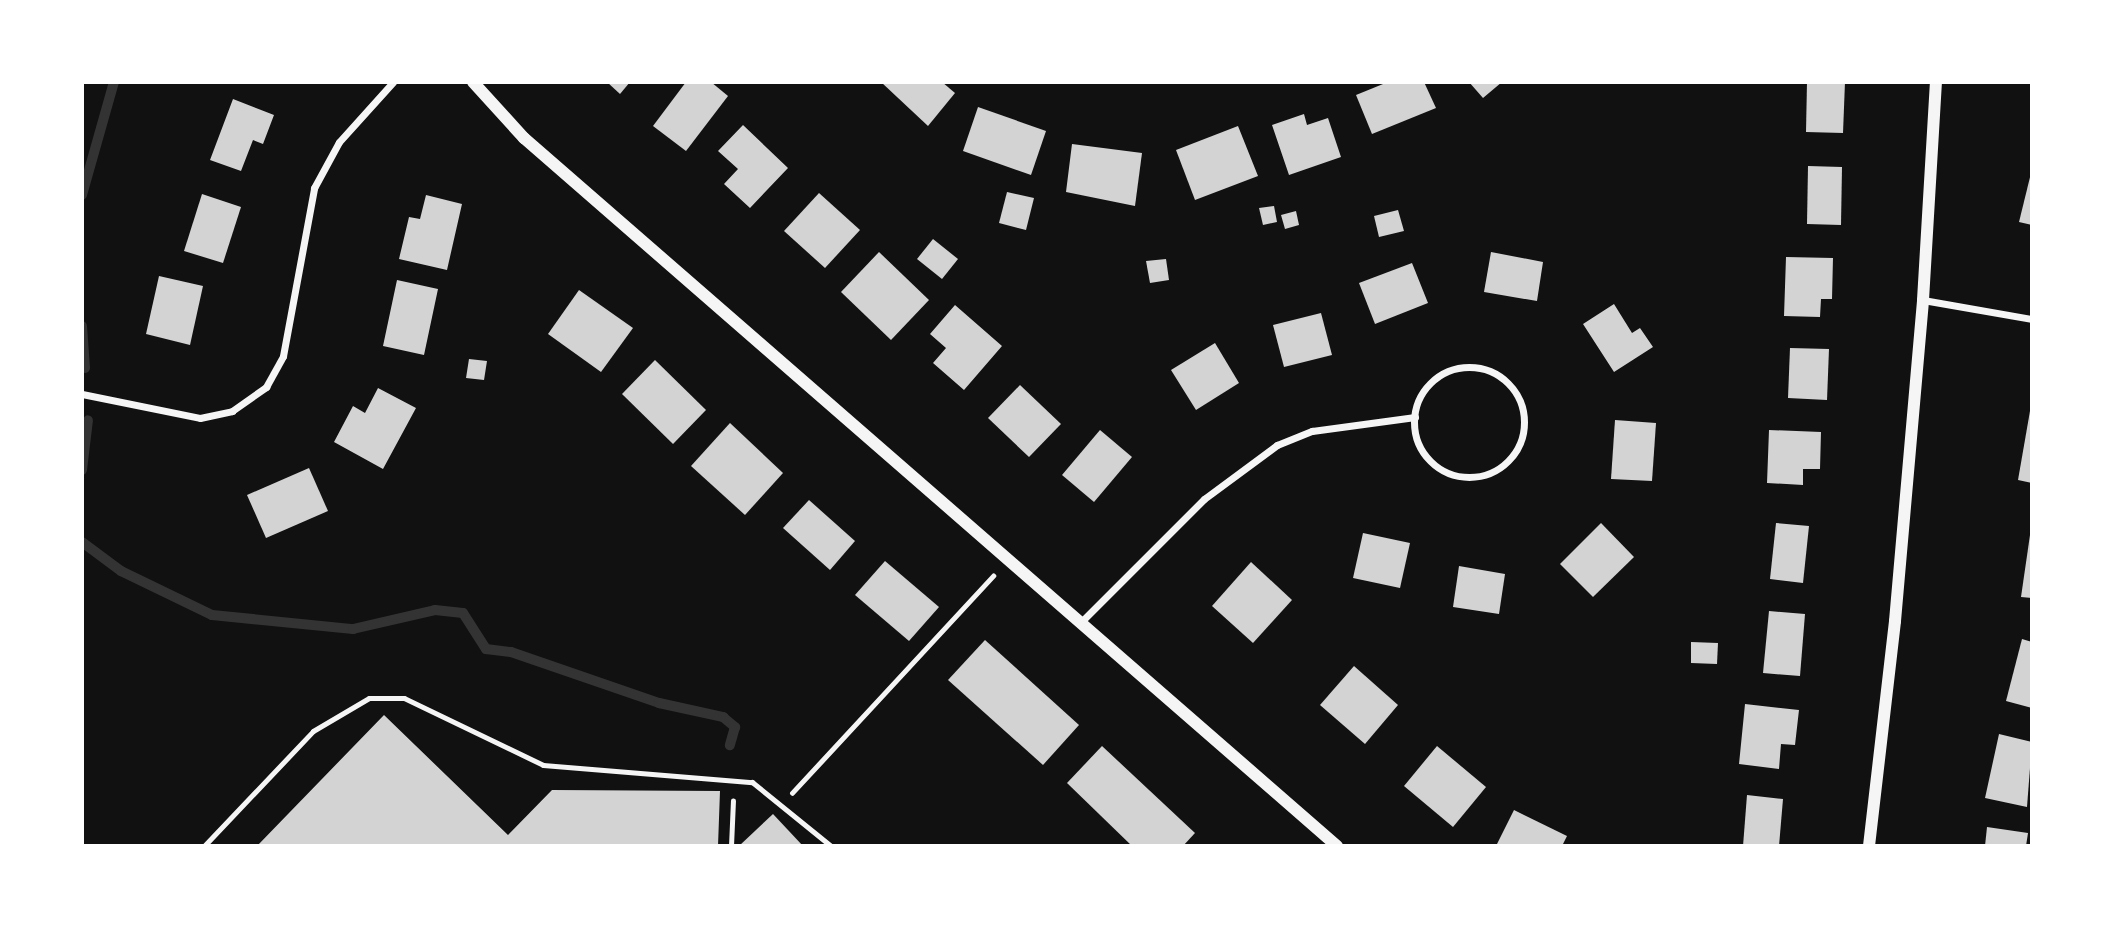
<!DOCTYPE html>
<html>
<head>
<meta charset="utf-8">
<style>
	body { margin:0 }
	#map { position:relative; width:2114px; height:928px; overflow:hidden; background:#111; font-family:Signika,sans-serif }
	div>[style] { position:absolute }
	.stream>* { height:10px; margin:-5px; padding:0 5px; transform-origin:5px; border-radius:5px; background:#333 }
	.building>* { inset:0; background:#d3d3d3 }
	.path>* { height:4.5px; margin:-2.25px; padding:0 2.25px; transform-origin:2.25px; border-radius:2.25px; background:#f5f5f5 }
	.service>* { height:5px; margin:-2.5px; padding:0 2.5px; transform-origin:2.5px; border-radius:2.5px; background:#f5f5f5 }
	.minor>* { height:7px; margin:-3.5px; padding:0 3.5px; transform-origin:3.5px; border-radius:3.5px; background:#f5f5f5 }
	.minor>.ring { margin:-3.5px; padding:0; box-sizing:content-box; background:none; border:7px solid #f5f5f5; border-radius:50% }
	.tertiary>* { height:12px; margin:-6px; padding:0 6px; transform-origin:6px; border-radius:6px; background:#f5f5f5 }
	span { translate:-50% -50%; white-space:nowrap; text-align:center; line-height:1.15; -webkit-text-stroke:5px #fff; paint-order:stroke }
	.frame { position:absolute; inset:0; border:84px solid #fff; pointer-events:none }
</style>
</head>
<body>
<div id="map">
	<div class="stream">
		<i style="left:82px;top:195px;width:117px;rotate:-74.2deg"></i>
		<i style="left:82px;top:326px;width:42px;rotate:85.9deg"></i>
		<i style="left:82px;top:470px;width:50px;rotate:-83.2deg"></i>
		<i style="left:82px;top:542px;width:49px;rotate:36.6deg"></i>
		<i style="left:121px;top:571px;width:101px;rotate:25.8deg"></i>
		<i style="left:212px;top:615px;width:142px;rotate:5.7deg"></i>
		<i style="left:353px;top:629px;width:84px;rotate:-13deg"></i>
		<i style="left:435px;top:610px;width:28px;rotate:6deg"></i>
		<i style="left:463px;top:613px;width:43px;rotate:57.4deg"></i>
		<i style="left:486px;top:649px;width:25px;rotate:7deg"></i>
		<i style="left:511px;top:652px;width:157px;rotate:19deg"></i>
		<i style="left:659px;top:703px;width:66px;rotate:12.3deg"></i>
		<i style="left:723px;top:717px;width:16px;rotate:40deg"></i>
		<i style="left:735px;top:727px;width:19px;rotate:106deg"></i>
	</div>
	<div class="building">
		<i style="clip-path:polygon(607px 82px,630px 82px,620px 94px)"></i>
		<i style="clip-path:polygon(686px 82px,711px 82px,728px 96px,686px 151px,653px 126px)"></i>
		<i style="clip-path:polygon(881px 82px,942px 82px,955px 93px,928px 126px)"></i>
		<i style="clip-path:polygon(1388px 82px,1424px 82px,1436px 108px,1372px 134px,1356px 95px)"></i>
		<i style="clip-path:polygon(1469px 82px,1502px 82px,1483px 98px)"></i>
		<i style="clip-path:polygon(1807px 82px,1845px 82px,1843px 133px,1806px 132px)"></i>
		<i style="clip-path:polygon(233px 99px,274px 115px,263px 144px,253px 140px,241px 171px,210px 160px)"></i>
		<i style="clip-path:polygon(978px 107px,1046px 131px,1031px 175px,963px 151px)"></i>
		<i style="clip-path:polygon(1304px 114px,1307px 125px,1328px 118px,1341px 157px,1289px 175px,1272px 125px)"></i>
		<i style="clip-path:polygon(743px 125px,788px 168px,750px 208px,724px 184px,738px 169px,718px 151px)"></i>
		<i style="clip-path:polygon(1238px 126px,1258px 176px,1195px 200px,1176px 150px)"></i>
		<i style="clip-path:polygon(1072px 144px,1142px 153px,1135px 206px,1066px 192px)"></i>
		<i style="clip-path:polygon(1808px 166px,1842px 167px,1841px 225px,1807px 224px)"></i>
		<i style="clip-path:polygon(2032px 169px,2032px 225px,2019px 222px)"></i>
		<i style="clip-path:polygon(1007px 192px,1034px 198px,1026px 230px,999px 223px)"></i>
		<i style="clip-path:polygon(819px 193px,860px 230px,825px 268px,784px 231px)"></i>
		<i style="clip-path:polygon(202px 194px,241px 207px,223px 263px,184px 251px)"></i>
		<i style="clip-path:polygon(426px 195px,462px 204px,447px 270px,399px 259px,409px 217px,420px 219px)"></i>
		<i style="clip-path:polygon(1274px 206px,1277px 222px,1263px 225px,1259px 208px)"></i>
		<i style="clip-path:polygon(1398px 210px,1404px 231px,1379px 237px,1374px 216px)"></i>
		<i style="clip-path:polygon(1296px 211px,1299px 225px,1285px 229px,1281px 215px)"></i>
		<i style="clip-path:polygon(933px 239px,958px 259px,942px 279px,917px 259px)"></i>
		<i style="clip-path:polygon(879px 252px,929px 300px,891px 340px,841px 292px)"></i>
		<i style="clip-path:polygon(1491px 252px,1543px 262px,1537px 301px,1484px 292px)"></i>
		<i style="clip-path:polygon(1786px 257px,1833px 258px,1832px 299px,1821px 299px,1820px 317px,1784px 316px)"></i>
		<i style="clip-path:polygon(1166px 259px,1169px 280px,1150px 283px,1146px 261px)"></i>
		<i style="clip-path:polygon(1412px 263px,1428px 303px,1375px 324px,1359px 283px)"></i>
		<i style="clip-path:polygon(159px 276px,203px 286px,190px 345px,146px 334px)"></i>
		<i style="clip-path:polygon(397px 280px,438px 289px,424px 355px,383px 346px)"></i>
		<i style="clip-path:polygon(579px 290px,633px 328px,601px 372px,548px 334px)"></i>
		<i style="clip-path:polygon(1614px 304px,1632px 333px,1640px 328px,1653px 347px,1614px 372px,1583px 324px)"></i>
		<i style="clip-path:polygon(955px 305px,1002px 346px,964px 390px,933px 363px,946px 348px,930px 334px)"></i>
		<i style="clip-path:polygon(1321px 313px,1332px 355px,1284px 367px,1273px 325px)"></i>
		<i style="clip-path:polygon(1215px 343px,1239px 383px,1196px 410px,1171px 370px)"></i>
		<i style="clip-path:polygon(1790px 348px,1829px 349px,1827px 400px,1788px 398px)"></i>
		<i style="clip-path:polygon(469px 359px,487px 361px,484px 380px,466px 378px)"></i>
		<i style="clip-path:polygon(655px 360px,706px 410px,673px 444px,622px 394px)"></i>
		<i style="clip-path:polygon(1020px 385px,1061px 424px,1029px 457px,988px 418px)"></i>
		<i style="clip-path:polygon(378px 388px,416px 408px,383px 469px,334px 442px,353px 406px,365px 413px)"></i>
		<i style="clip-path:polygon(2030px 411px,2032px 411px,2032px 483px,2018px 480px)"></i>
		<i style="clip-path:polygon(1615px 420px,1656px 423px,1652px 481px,1611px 479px)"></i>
		<i style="clip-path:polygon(730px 423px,783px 473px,745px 515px,691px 466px)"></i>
		<i style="clip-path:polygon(1100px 430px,1132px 457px,1094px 502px,1062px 475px)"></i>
		<i style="clip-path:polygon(1769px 430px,1821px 432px,1820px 469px,1803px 469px,1803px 485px,1767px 483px)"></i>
		<i style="clip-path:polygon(309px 468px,328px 511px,266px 538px,247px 495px)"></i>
		<i style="clip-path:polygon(809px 500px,855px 541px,830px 570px,783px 528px)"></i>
		<i style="clip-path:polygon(1601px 523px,1634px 557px,1593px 597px,1560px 564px)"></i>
		<i style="clip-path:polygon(1776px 523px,1809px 526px,1803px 583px,1770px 579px)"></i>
		<i style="clip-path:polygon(1363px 533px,1410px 543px,1400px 588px,1353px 578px)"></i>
		<i style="clip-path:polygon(2030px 535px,2032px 535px,2032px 598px,2021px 597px)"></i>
		<i style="clip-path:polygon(885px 561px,939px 607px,909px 641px,855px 595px)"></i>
		<i style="clip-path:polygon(1251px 562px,1292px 600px,1253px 643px,1212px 606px)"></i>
		<i style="clip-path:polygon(1459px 566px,1505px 574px,1499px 614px,1453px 607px)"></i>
		<i style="clip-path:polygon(1769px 611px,1805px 614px,1800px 676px,1763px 673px)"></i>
		<i style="clip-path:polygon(2022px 639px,2032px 642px,2032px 708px,2006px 701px)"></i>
		<i style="clip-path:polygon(985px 640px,1079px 725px,1043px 765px,948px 680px)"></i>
		<i style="clip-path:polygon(1691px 642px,1718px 643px,1717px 664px,1691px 663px)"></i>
		<i style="clip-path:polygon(1354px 666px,1398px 705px,1365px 744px,1320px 705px)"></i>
		<i style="clip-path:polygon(1745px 704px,1799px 710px,1795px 745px,1781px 744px,1779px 769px,1739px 764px)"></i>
		<i style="clip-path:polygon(384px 715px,508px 835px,552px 790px,720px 791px,718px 846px,257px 846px)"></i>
		<i style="clip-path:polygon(1999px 734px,2032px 742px,2027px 807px,1985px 798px)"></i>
		<i style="clip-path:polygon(1102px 746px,1195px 833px,1183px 846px,1132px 846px,1067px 783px)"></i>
		<i style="clip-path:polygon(1437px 746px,1486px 787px,1453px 827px,1404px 786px)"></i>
		<i style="clip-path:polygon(1747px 795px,1783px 799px,1779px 846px,1743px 846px)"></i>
		<i style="clip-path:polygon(1514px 810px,1567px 836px,1562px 846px,1496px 846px)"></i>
		<i style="clip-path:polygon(773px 814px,803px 846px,739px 846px)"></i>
		<i style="clip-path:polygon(1987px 827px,2028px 833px,2026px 846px,1985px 846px)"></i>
	</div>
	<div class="path">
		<i style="left:792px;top:793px;width:296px;rotate:-47.2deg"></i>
		<i style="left:731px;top:846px;width:45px;rotate:-87.5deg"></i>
	</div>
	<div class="service">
		<i style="left:204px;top:846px;width:158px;rotate:-46.5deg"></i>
		<i style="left:313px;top:731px;width:65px;rotate:-30.5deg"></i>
		<i style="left:369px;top:698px;width:35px"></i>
		<i style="left:404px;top:698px;width:154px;rotate:25.7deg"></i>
		<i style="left:543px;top:765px;width:210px;rotate:4.7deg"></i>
		<i style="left:752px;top:782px;width:102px;rotate:39deg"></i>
	</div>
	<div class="minor">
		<i style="left:1923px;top:300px;width:111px;rotate:9.9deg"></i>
		<i class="ring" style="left:1414px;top:367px;width:103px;height:103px"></i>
		<i style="left:82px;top:394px;width:120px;rotate:11.5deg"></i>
		<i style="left:200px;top:418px;width:33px;rotate:-12deg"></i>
		<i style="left:232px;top:411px;width:42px;rotate:-35.2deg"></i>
		<i style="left:266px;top:387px;width:35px;rotate:-61deg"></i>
		<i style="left:283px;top:356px;width:171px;rotate:-79.5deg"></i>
		<i style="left:314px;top:188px;width:52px;rotate:-61.5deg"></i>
		<i style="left:339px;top:142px;width:81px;rotate:-48deg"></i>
		<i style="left:1081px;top:622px;width:174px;rotate:-45deg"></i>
		<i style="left:1204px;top:499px;width:91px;rotate:-36.5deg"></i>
		<i style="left:1277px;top:445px;width:38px;rotate:-22deg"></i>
		<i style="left:1312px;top:431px;width:104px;rotate:-7.7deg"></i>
	</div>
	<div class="tertiary">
		<i style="left:473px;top:82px;width:76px;rotate:47.7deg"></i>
		<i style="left:524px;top:138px;width:1078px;rotate:41.05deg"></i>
		<i style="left:1869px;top:846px;width:226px;rotate:-83.4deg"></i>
		<i style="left:1895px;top:621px;width:322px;rotate:-85deg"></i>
		<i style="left:1923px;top:300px;width:218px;rotate:-86.6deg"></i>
	</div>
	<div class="frame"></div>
</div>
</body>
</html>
